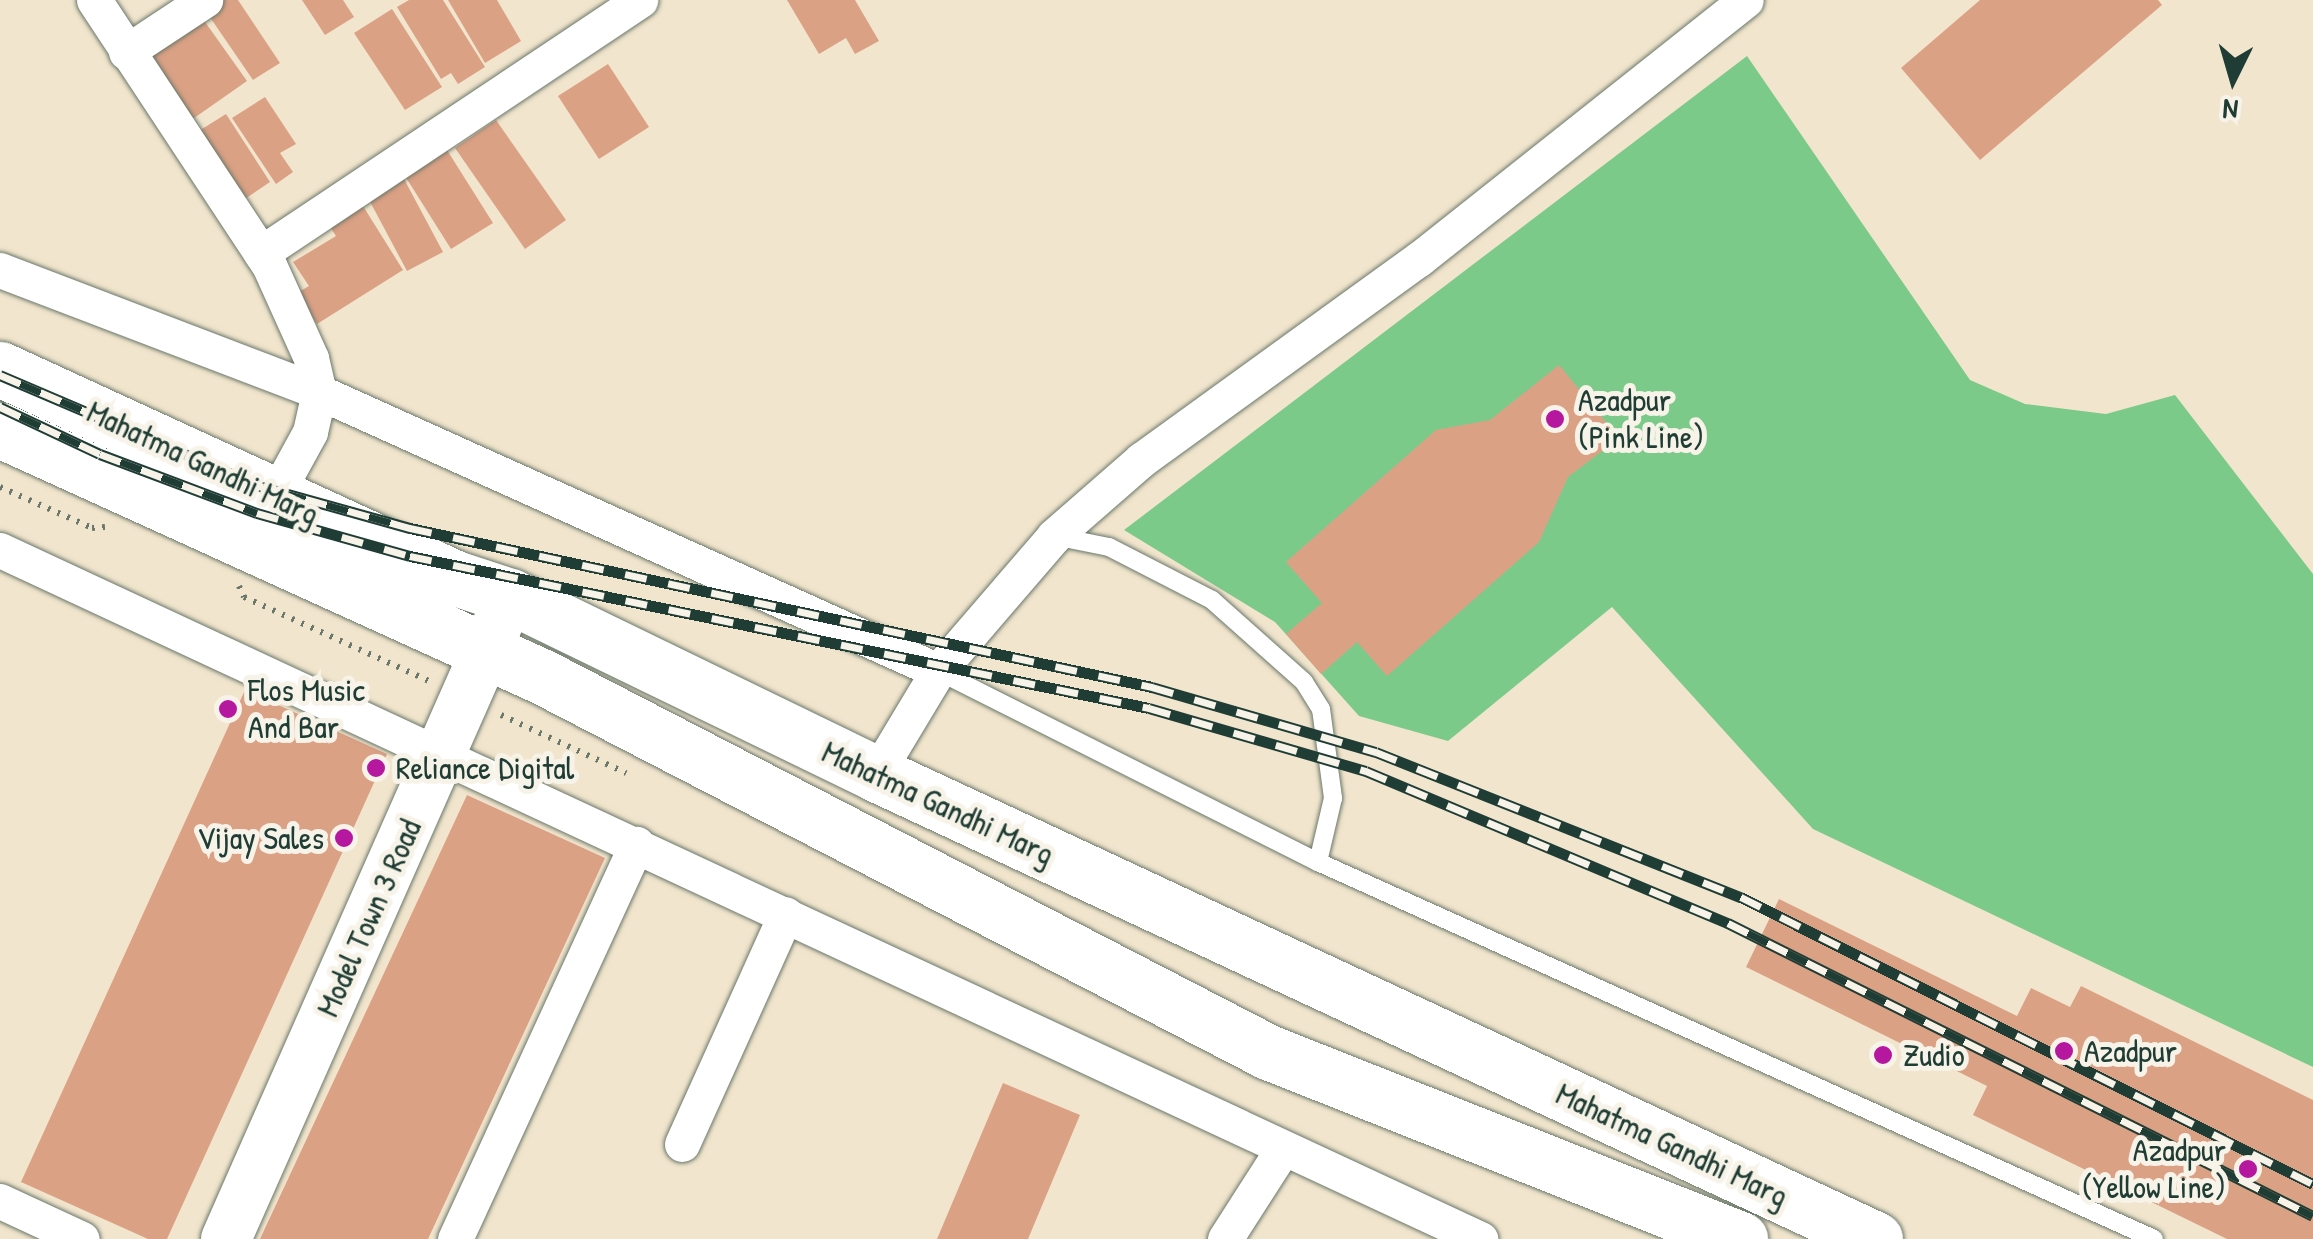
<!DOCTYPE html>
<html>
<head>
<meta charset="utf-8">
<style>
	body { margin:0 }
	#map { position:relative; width:2313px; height:1239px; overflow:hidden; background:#f2e5cd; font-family:"Patrick Hand",sans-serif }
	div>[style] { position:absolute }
	.green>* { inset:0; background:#7cca89 }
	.building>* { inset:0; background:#dba185 }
	.path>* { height:6px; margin-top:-3px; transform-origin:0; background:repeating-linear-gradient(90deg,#69786a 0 2.5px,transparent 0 10.5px) }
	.roads { filter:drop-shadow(0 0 2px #69786a) drop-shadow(0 0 2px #69786a) }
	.lane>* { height:18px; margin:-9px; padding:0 9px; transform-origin:9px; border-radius:9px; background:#fff }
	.street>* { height:35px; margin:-17.5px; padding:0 17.5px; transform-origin:17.5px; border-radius:17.5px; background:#fff }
	.secondary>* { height:50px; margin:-25px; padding:0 25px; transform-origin:25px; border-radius:25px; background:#fff }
	.primary>* { height:55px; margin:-27.5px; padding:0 27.5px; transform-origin:27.5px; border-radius:27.5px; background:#fff }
	.rail>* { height:11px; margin-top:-5.5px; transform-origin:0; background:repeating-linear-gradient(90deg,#f7f3e8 0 22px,#1f3d34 0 44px); box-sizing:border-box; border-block:2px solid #1f3d34 }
	.dots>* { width:28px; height:28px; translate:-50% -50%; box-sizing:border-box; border:5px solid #f7f3e8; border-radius:50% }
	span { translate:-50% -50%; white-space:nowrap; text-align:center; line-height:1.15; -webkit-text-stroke:10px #f7f3e8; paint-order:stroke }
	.poi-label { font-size:32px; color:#1f3d34 }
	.left { translate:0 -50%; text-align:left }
	.right { translate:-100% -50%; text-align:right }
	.street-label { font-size:32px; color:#1f3d34 }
	.north { position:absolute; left:2183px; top:30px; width:100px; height:100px; -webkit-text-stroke:8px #f7f3e8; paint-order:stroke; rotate:185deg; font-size:28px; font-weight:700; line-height:40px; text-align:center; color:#1f3d34 }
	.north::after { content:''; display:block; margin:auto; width:35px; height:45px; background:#1f3d34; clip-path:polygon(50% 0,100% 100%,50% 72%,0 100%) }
</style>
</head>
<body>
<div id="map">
	<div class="green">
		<i style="clip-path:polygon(1747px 56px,1970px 380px,2025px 404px,2106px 414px,2175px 395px,2313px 574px,2313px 1067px,1813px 829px,1612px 607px,1448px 741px,1359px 716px,1275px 622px,1124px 530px)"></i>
	</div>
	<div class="building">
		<i style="clip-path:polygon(220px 0,238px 0,280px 63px,253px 80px,205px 10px)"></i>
		<i style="clip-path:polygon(302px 0,343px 0,354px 17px,325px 35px)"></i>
		<i style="clip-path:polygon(409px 0,443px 0,485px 67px,458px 84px,451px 73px,441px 79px,397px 7px)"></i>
		<i style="clip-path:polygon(448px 0,497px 0,521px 41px,485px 63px)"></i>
		<i style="clip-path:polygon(787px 0,855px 0,879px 41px,855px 54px,846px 38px,819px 54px)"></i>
		<i style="clip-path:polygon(1980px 0,2158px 0,2162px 5px,1980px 160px,1901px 68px)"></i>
		<i style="clip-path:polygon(392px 9px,442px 87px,405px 110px,354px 33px)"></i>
		<i style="clip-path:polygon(198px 12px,247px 81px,187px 123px,138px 54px)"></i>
		<i style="clip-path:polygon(608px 64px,649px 127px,599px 159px,558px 96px)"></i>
		<i style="clip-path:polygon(265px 97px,296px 144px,280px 153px,293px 172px,276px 184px,232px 118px)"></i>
		<i style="clip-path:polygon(226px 114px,270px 182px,239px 203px,194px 134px)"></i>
		<i style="clip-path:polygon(496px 120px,566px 220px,525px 249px,455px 148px)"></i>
		<i style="clip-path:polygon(447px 150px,493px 223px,451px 249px,405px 176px)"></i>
		<i style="clip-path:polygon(403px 177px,443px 252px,407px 271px,367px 196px)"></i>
		<i style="clip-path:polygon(363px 206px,403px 270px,317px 324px,297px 293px,309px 286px,293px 262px,336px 236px,330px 227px)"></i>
		<i style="clip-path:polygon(1559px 365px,1619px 438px,1568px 477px,1539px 542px,1387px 676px,1357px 642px,1321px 674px,1286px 634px,1322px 603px,1286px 562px,1436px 430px,1490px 420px)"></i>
		<i style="clip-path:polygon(245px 690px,387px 754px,167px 1239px,148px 1239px,21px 1182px)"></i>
		<i style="clip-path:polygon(467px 795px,605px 858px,428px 1239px,260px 1239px)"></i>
		<i style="clip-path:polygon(1779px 899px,2017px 1016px,2031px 988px,2070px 1007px,2081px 986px,2313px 1100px,2313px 1239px,2227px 1239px,1973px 1115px,1987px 1086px,1746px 967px)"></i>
		<i style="clip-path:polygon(1003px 1083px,1080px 1115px,1028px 1239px,937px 1239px)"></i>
	</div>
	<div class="path">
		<i style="left:0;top:487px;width:101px;rotate:24deg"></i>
		<i style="left:92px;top:528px;width:13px;rotate:-4deg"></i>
		<i style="left:239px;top:586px;width:12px;rotate:66deg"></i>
		<i style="left:244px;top:597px;width:205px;rotate:24.4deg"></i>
		<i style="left:501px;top:715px;width:138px;rotate:24.9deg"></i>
	</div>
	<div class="roads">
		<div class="lane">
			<i style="left:1054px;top:536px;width:56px;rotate:11.3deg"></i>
			<i style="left:1109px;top:547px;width:116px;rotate:27.2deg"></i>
			<i style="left:1212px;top:600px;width:123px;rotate:41.7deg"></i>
			<i style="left:1304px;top:682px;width:32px;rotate:58deg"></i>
			<i style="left:1321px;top:709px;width:90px;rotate:82.3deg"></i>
			<i style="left:1333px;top:798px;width:66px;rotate:103.2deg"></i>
			<i style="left:938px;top:671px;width:425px;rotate:26.7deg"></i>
			<i style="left:1318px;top:862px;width:917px;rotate:24.27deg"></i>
		</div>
		<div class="street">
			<i style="left:94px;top:0;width:318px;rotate:56.6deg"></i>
			<i style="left:269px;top:265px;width:102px;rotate:65.7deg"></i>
			<i style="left:311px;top:358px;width:35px;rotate:77deg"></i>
			<i style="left:319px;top:392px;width:41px;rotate:102.7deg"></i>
			<i style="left:310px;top:432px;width:73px;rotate:118.7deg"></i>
			<i style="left:126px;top:52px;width:95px;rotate:-33.4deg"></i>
			<i style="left:261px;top:253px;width:456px;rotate:-33.7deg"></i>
			<i style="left:0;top:270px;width:342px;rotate:20.9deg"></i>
			<i style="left:319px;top:392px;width:679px;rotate:24.26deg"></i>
			<i style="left:0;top:550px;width:1633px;rotate:24.96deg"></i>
			<i style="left:876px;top:774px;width:120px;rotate:-59deg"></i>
			<i style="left:938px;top:671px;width:178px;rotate:-49.3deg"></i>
			<i style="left:1054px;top:536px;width:116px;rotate:-41.1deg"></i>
			<i style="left:1141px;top:460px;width:343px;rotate:-35.9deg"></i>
			<i style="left:1419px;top:259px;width:417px;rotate:-38.4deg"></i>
			<i style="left:682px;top:1144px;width:252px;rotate:-65.7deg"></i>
			<i style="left:0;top:1201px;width:90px;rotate:24.9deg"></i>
			<i style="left:455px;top:1239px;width:435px;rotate:-65.3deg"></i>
			<i style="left:1225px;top:1239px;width:106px;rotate:-57.4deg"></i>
		</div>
		<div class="secondary">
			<i style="left:226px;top:1239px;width:703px;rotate:-66.17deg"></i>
		</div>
		<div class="primary">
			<i style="left:0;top:369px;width:501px;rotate:24.67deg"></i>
			<i style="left:455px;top:578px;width:58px;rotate:18.1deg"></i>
			<i style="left:510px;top:596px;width:407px;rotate:25.9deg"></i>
			<i style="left:876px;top:774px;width:1102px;rotate:24.96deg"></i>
			<i style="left:0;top:430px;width:597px;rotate:24.46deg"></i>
			<i style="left:543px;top:677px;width:816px;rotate:27.35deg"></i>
			<i style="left:1268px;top:1052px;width:508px;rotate:21.61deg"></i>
		</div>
	</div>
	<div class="rail">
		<i style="left:0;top:375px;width:286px;rotate:23.1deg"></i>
		<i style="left:263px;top:487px;width:153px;rotate:15.6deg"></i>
		<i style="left:410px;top:528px;width:759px;rotate:12.09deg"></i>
		<i style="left:1152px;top:687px;width:233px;rotate:16.2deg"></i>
		<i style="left:1376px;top:752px;width:393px;rotate:21.7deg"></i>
		<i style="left:1741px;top:897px;width:640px;rotate:26.65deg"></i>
		<i style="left:0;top:407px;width:110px;rotate:25.2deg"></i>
		<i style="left:100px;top:454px;width:168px;rotate:20.6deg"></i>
		<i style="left:257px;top:513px;width:159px;rotate:15.7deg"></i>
		<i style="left:410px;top:556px;width:754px;rotate:11.62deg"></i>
		<i style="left:1149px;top:708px;width:226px;rotate:16.2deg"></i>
		<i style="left:1366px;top:771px;width:393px;rotate:22.8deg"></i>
		<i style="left:1728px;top:923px;width:654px;rotate:26.6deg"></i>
	</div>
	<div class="dots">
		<i style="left:1555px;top:419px;background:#b5179e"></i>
		<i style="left:228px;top:709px;background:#b5179e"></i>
		<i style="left:376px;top:768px;background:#b5179e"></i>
		<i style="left:344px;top:838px;background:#b5179e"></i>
		<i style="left:2064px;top:1051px;background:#b5179e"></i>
		<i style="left:1883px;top:1055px;background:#b5179e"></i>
		<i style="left:2248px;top:1169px;background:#b5179e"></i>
	</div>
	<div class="poi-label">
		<span class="left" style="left:1578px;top:419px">Azadpur<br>(Pink Line)</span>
		<span class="left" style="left:248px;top:709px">Flos Music<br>And Bar</span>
		<span class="left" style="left:396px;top:768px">Reliance Digital</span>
		<span class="right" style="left:324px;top:838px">Vijay Sales</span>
		<span class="left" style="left:2084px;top:1051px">Azadpur</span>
		<span class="left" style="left:1903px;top:1055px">Zudio</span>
		<span class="right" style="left:2226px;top:1169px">Azadpur<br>(Yellow Line)</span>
	</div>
	<div class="street-label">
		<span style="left:203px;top:463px;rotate:25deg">Mahatma Gandhi Marg</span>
		<span style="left:938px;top:803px;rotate:25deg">Mahatma Gandhi Marg</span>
		<span style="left:369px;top:918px;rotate:-66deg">Model Town 3 Road</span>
		<span style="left:1672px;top:1145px;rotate:25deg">Mahatma Gandhi Marg</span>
	</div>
	<div class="north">N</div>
</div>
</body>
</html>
